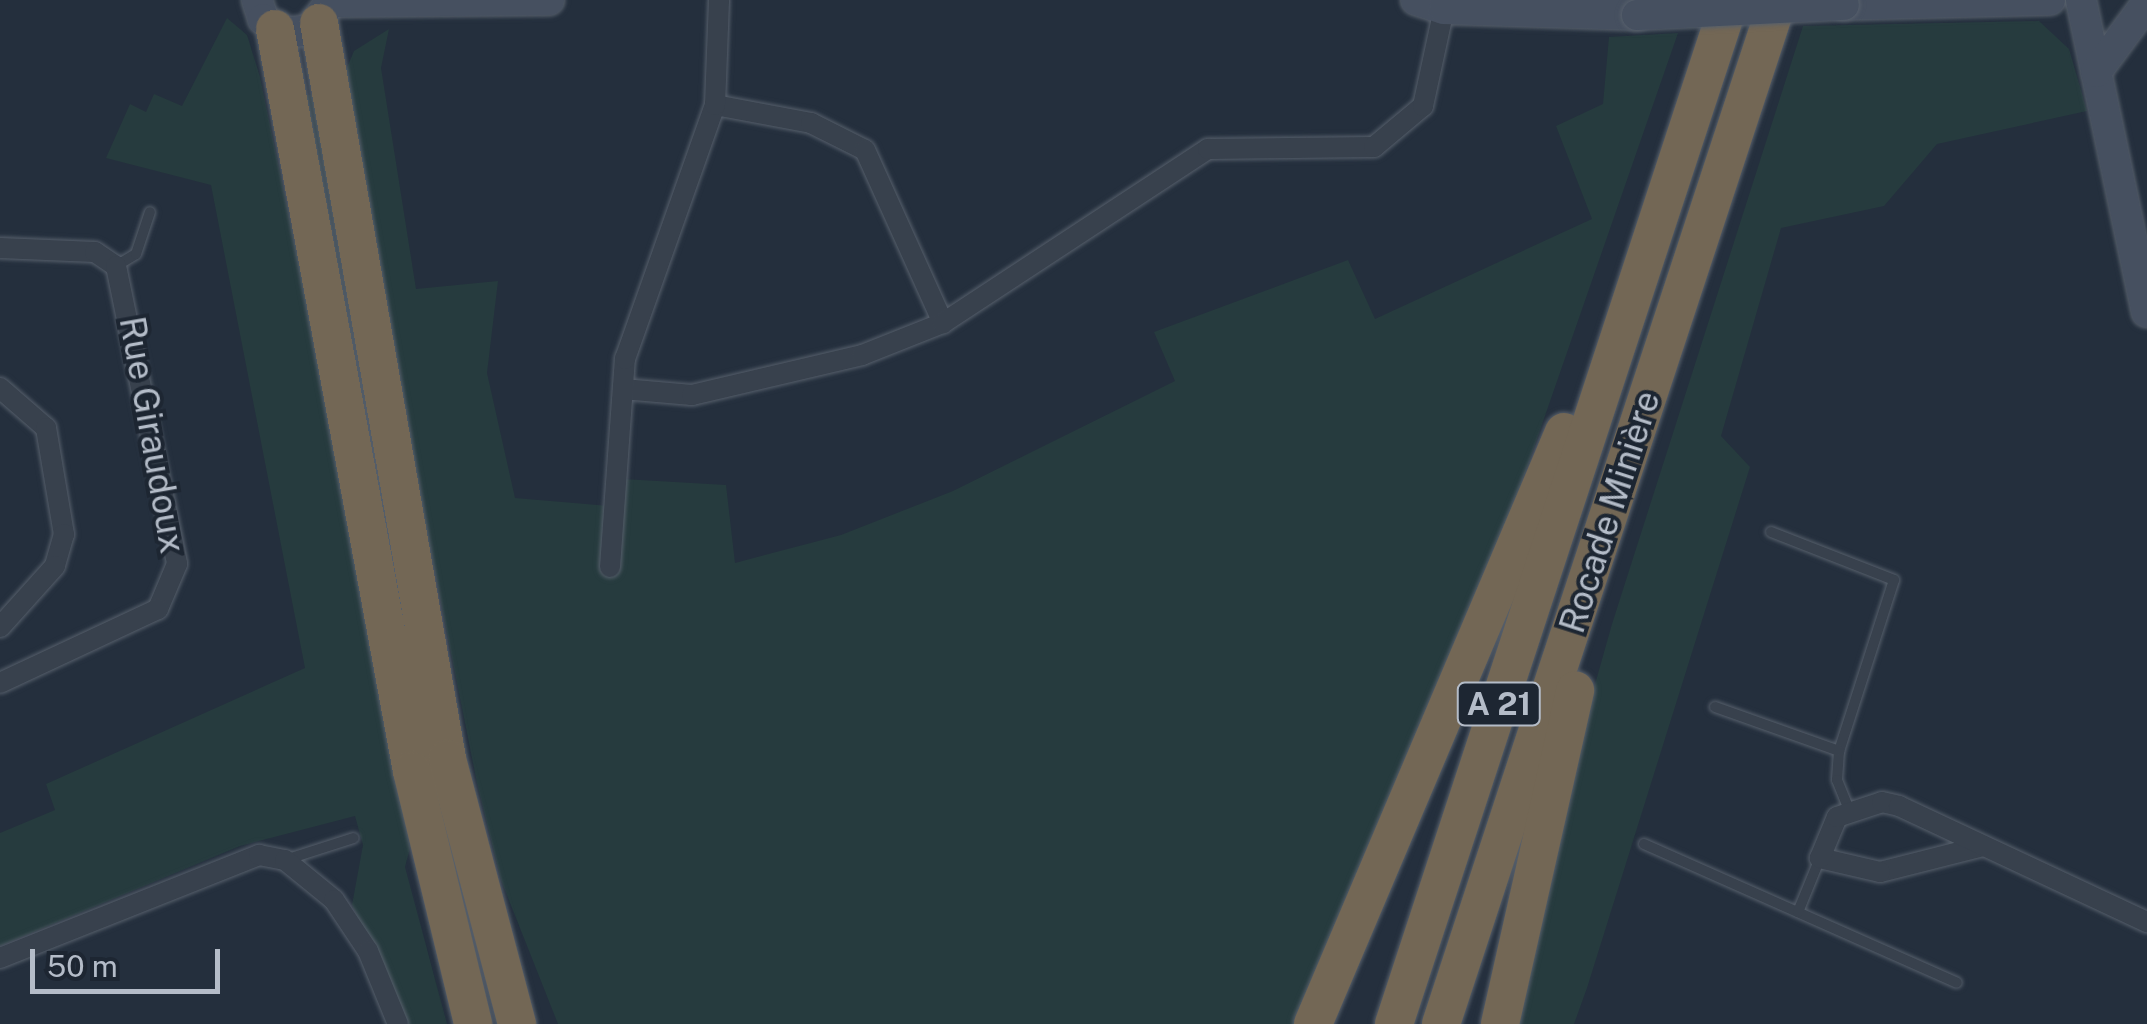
<!DOCTYPE html>
<html>
<head>
<meta charset="utf-8">
<style>
	body { margin:0 }
	#map { position:relative; width:2147px; height:1024px; overflow:hidden; background:#242f3d; font-family:"Public Sans",sans-serif }
	div>[style] { position:absolute }
	.green>* { inset:0; background:#263b3e }
	.roads { filter:drop-shadow(0 0 2px #565f6b) drop-shadow(0 0 2px #565f6b) }
	.lane>* { height:10px; margin:-5px; padding:0 5px; transform-origin:5px; border-radius:5px; background:#38414d }
	.street>* { height:20px; margin:-10px; padding:0 10px; transform-origin:10px; border-radius:10px; background:#38414d }
	.secondary>* { height:30px; margin:-15px; padding:0 15px; transform-origin:15px; border-radius:15px; background:#465060 }
	.highway>* { height:38px; margin:-19px; padding:0 19px; transform-origin:19px; border-radius:19px; background:#736755 }
	.bridges { filter:drop-shadow(0 0 2px #565f6b) drop-shadow(0 0 2px #565f6b) }
	.secondary-bridge>* { height:30px; margin:-15px; padding:0 15px; transform-origin:15px; border-radius:15px; background:#465060 }
	span { translate:-50% -50%; white-space:nowrap; text-align:center; line-height:1.15; -webkit-text-stroke:8px #1d2632; paint-order:stroke }
	.shield-label span { padding:2px 8px; background:#1d2632; border:2px solid; border-radius:8px; -webkit-text-stroke-width:0 }
	.shield-label { font-size:32px; color:#b4bcc8; font-weight:700 }
	.street-label { font-size:35px; color:#b4bcc8 }
	.scale { position:absolute; left:30px; top:949px; width:190px; height:45px; box-sizing:border-box; border:5px solid #b4bcc8; border-top:0; padding-left:12px; font-size:30px; line-height:35px; white-space:nowrap; color:#b4bcc8; -webkit-text-stroke:8px #1d2632; paint-order:stroke }
</style>
</head>
<body>
<div id="map">
	<div class="green">
		<i style="clip-path:polygon(227px 18px,247px 35px,260px 77px,334px 431px,410px 848px,405px 867px,447px 1024px,407px 1024px,352px 905px,363px 845px,355px 816px,240px 846px,0 946px,0 833px,55px 810px,46px 784px,305px 668px,211px 185px,106px 158px,130px 104px,146px 112px,154px 94px,182px 106px)"></i>
		<i style="clip-path:polygon(2039px 21px,2069px 49px,2087px 111px,1937px 144px,1884px 206px,1781px 228px,1721px 436px,1750px 467px,1587px 988px,1574px 1024px,1514px 1024px,1552px 837px,1612px 624px,1803px 26px)"></i>
		<i style="clip-path:polygon(389px 29px,381px 68px,416px 289px,498px 281px,487px 373px,515px 498px,621px 507px,623px 479px,726px 485px,735px 563px,841px 535px,953px 491px,1175px 381px,1154px 332px,1348px 260px,1375px 319px,1592px 219px,1556px 126px,1603px 104px,1609px 37px,1678px 33px,1514px 505px,1302px 1024px,558px 1024px,501px 880px,477px 783px,393px 363px,346px 70px,354px 51px)"></i>
		<i style="clip-path:polygon(321px 93px,421px 677px,408px 682px,297px 97px)"></i>
	</div>
	<div class="roads">
		<div class="lane">
			<i style="left:116px;top:266px;width:23px;rotate:-31deg"></i>
			<i style="left:136px;top:254px;width:44px;rotate:-71.6deg"></i>
			<i style="left:1771px;top:532px;width:132px;rotate:21.3deg"></i>
			<i style="left:1894px;top:580px;width:180px;rotate:107.8deg"></i>
			<i style="left:1839px;top:751px;width:29px;rotate:94deg"></i>
			<i style="left:1837px;top:780px;width:32px;rotate:68deg"></i>
			<i style="left:1715px;top:707px;width:132px;rotate:19.5deg"></i>
			<i style="left:1644px;top:844px;width:342px;rotate:23.9deg"></i>
			<i style="left:285px;top:860px;width:72px;rotate:-17.7deg"></i>
			<i style="left:1798px;top:912px;width:58px;rotate:-67.8deg"></i>
		</div>
		<div class="street">
			<i style="left:715px;top:105px;width:98px;rotate:10.6deg"></i>
			<i style="left:811px;top:123px;width:60px;rotate:26.6deg"></i>
			<i style="left:865px;top:150px;width:190px;rotate:65.7deg"></i>
			<i style="left:0;top:248px;width:95px;rotate:2.4deg"></i>
			<i style="left:95px;top:252px;width:25px;rotate:34deg"></i>
			<i style="left:116px;top:266px;width:304px;rotate:78.4deg"></i>
			<i style="left:177px;top:564px;width:49px;rotate:112.9deg"></i>
			<i style="left:158px;top:609px;width:174px;rotate:154.9deg"></i>
			<i style="left:0;top:388px;width:61px;rotate:41deg"></i>
			<i style="left:46px;top:428px;width:108px;rotate:80.4deg"></i>
			<i style="left:64px;top:534px;width:33px;rotate:106deg"></i>
			<i style="left:55px;top:566px;width:82px;rotate:132deg"></i>
			<i style="left:623px;top:389px;width:69px;rotate:5deg"></i>
			<i style="left:692px;top:395px;width:175px;rotate:-13.2deg"></i>
			<i style="left:862px;top:355px;width:87px;rotate:-21.6deg"></i>
			<i style="left:943px;top:323px;width:317px;rotate:-33.3deg"></i>
			<i style="left:1208px;top:149px;width:166px;rotate:-0.7deg"></i>
			<i style="left:1374px;top:147px;width:64px;rotate:-39.9deg"></i>
			<i style="left:1423px;top:106px;width:99px;rotate:-77.8deg"></i>
			<i style="left:610px;top:567px;width:209px;rotate:-85.9deg"></i>
			<i style="left:625px;top:359px;width:269px;rotate:-70.5deg"></i>
			<i style="left:715px;top:105px;width:105px;rotate:-87.8deg"></i>
			<i style="left:1983px;top:846px;width:106px;rotate:165.8deg"></i>
			<i style="left:1880px;top:872px;width:62px;rotate:-166.9deg"></i>
			<i style="left:1820px;top:858px;width:44px;rotate:-67.5deg"></i>
			<i style="left:1837px;top:817px;width:47px;rotate:-18.4deg"></i>
			<i style="left:1882px;top:802px;width:17px;rotate:13deg"></i>
			<i style="left:1899px;top:806px;width:274px;rotate:25.1deg"></i>
			<i style="left:0;top:958px;width:279px;rotate:-21.7deg"></i>
			<i style="left:259px;top:855px;width:26px;rotate:11deg"></i>
			<i style="left:285px;top:860px;width:63px;rotate:39.2deg"></i>
			<i style="left:334px;top:900px;width:61px;rotate:56.3deg"></i>
			<i style="left:368px;top:951px;width:79px;rotate:67.7deg"></i>
		</div>
		<div class="secondary">
			<i style="left:257px;top:0;width:20px;rotate:72deg"></i>
			<i style="left:263px;top:19px;width:27px;rotate:31deg"></i>
			<i style="left:286px;top:33px;width:23px;rotate:-7deg"></i>
			<i style="left:309px;top:30px;width:31px;rotate:-52deg"></i>
			<i style="left:1416px;top:0;width:29px;rotate:18deg"></i>
			<i style="left:1444px;top:9px;width:193px;rotate:1.8deg"></i>
			<i style="left:2081px;top:0;width:319px;rotate:78.1deg"></i>
			<i style="left:329px;top:2px;width:220px;rotate:-0.5deg"></i>
			<i style="left:1844px;top:5px;width:206px;rotate:-1.4deg"></i>
			<i style="left:2096px;top:72px;width:86px;rotate:-53.5deg"></i>
		</div>
		<div class="highway">
			<i style="left:319px;top:23px;width:747px;rotate:80.13deg"></i>
			<i style="left:447px;top:759px;width:274px;rotate:75.2deg"></i>
			<i style="left:275px;top:29px;width:755px;rotate:79.54deg"></i>
			<i style="left:412px;top:771px;width:260px;rotate:76.4deg"></i>
			<i style="left:1313px;top:1024px;width:643px;rotate:-67.02deg"></i>
			<i style="left:1394px;top:1024px;width:1078px;rotate:-71.83deg"></i>
			<i style="left:1441px;top:1024px;width:1078px;rotate:-71.78deg"></i>
			<i style="left:1500px;top:1024px;width:342px;rotate:-77.3deg"></i>
		</div>
	</div>
	<div class="bridges">
		<div class="secondary-bridge">
			<i style="left:1637px;top:15px;width:207px;rotate:-2.8deg"></i>
		</div>
	</div>
	<div class="shield-label">
		<span style="left:1499px;top:704px">A 21</span>
	</div>
	<div class="street-label">
		<span style="left:152px;top:435px;rotate:80deg">Rue Giraudoux</span>
		<span style="left:1610px;top:512px;rotate:-72deg">Rocade Minière</span>
	</div>
	<div class="scale">50 m</div>
</div>
</body>
</html>
